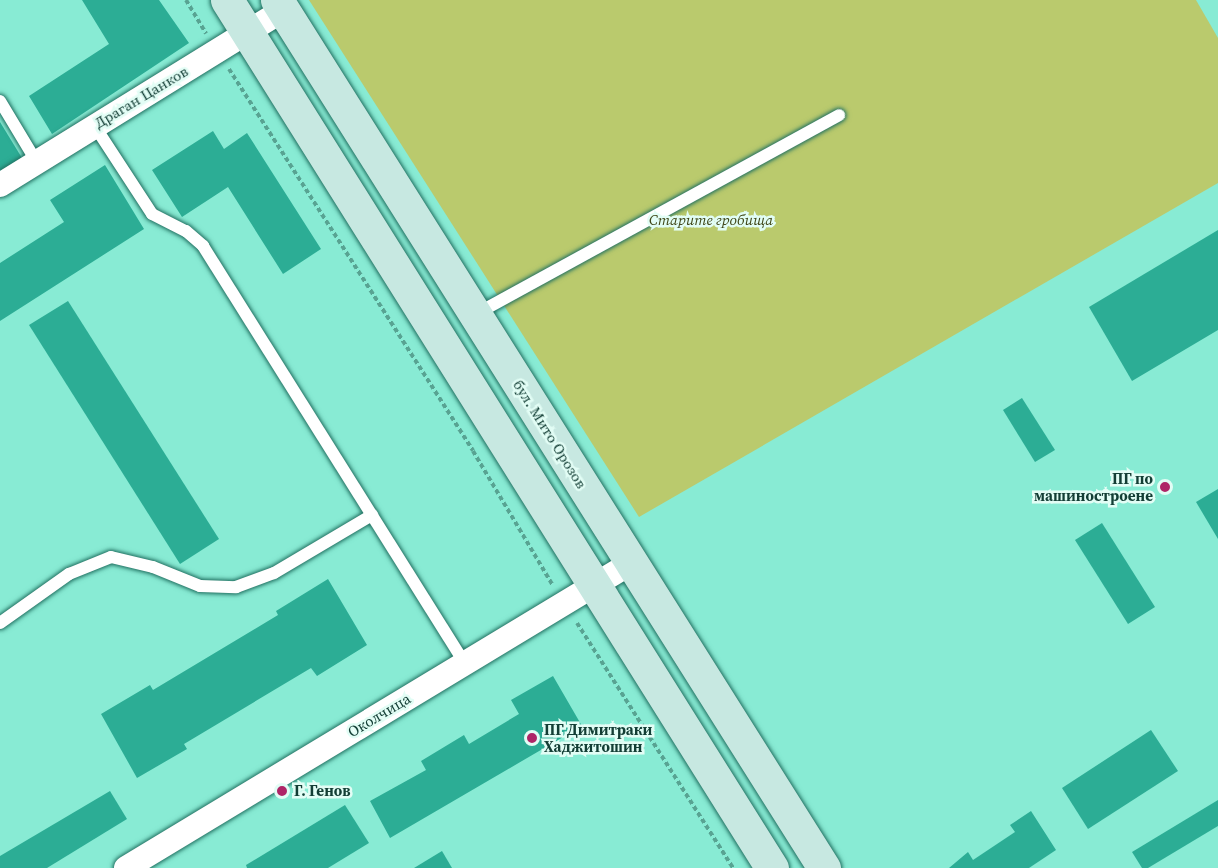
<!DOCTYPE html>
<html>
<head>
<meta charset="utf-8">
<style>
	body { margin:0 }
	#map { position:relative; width:1218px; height:868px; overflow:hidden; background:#88ebd4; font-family:"Source Serif 4",serif }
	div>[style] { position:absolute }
	.green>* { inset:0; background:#baca6d }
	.building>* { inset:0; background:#2cad95 }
	.path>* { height:4px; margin-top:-2px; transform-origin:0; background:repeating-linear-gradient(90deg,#58a392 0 4.5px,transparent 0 7.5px) }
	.roads { filter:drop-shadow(0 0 2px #217061) drop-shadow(0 0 2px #217061) }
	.lane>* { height:12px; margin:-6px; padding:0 6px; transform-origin:6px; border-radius:6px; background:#fff }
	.street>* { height:24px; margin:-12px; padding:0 12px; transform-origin:12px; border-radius:12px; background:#fff }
	.secondary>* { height:33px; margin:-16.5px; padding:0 16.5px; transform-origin:16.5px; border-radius:16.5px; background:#c7e8e1 }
	.dots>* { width:16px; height:16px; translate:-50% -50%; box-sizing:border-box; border:3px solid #e2fdf5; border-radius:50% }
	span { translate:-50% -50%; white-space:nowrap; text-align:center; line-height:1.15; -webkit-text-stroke:5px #e2fdf5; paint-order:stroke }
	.street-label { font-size:15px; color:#133e35 }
	.park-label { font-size:15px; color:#3f4617; font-style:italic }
	.poi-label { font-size:15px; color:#133e35; font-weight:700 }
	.right { translate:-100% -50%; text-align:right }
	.left { translate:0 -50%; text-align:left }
</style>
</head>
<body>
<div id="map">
	<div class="green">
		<i style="clip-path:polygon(309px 0,1196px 0,1218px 38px,1218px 183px,639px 517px)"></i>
	</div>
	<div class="building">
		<i style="clip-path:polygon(82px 0,159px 0,189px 43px,52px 134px,29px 96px,109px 44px)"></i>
		<i style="clip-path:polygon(0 122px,22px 158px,0 172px)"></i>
		<i style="clip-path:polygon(213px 131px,224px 149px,247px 133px,321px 249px,283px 274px,228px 187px,182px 217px,152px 170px)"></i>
		<i style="clip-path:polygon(105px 165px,144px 229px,0 321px,0 263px,64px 222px,50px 200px)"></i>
		<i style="clip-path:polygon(1218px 230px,1218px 330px,1132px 381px,1089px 307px)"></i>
		<i style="clip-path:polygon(68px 301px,219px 539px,180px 564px,29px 325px)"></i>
		<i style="clip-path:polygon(1022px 398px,1055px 450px,1035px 462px,1003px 410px)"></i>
		<i style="clip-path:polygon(1218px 489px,1218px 539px,1196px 502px)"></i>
		<i style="clip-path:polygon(1102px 523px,1155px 607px,1128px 624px,1075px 540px)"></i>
		<i style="clip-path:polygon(328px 579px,367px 645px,317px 676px,311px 668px,184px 744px,187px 749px,137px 778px,101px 714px,150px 685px,153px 690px,278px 615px,276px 611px)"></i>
		<i style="clip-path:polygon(553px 676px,582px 726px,390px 838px,370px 801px,426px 770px,421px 761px,464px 735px,469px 744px,519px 714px,511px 700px)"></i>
		<i style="clip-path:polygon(1151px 730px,1178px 771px,1088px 829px,1062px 788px)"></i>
		<i style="clip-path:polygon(110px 791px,127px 819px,47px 868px,0 868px,0 856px)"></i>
		<i style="clip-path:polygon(1218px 800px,1218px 826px,1148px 868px,1142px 868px,1132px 852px)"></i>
		<i style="clip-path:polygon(345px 805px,369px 843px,328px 868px,247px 868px,246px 865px)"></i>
		<i style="clip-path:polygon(1031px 811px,1056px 850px,1029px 868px,949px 868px,968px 852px,973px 860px,1015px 832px,1010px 825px)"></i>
		<i style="clip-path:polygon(442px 851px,452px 868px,414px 868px)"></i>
	</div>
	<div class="path">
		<i style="left:186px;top:0;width:39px;rotate:59deg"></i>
		<i style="left:229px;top:69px;width:453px;rotate:57.4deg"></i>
		<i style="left:473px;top:451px;width:155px;rotate:59.3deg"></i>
		<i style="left:577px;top:623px;width:290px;rotate:57.5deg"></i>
	</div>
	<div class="roads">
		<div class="lane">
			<i style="left:0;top:101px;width:70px;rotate:59deg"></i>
			<i style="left:94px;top:125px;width:106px;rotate:56.9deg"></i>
			<i style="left:152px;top:214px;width:38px;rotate:27deg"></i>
			<i style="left:186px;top:231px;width:23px;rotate:41deg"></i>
			<i style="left:203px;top:246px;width:492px;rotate:57.9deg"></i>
			<i style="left:476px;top:314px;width:414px;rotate:-28.7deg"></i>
			<i style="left:0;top:623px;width:85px;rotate:-35.4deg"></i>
			<i style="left:69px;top:574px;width:45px;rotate:-22deg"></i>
			<i style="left:111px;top:557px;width:43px;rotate:13.4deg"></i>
			<i style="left:153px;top:567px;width:51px;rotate:22deg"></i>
			<i style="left:200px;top:586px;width:36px;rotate:2deg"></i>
			<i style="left:236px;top:587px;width:40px;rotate:-20.2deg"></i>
			<i style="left:274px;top:573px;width:114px;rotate:-30.6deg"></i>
		</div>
		<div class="street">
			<i style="left:0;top:185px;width:333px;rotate:-31.7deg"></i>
			<i style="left:126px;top:868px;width:590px;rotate:-31.13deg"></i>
		</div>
		<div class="secondary">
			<i style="left:227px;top:0;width:1025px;rotate:57.88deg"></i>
			<i style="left:277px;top:0;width:1026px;rotate:57.78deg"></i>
		</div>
	</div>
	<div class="dots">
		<i style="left:1165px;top:487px;background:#ae2567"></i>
		<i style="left:532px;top:738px;background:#ae2567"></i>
		<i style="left:282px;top:791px;background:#ae2567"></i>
	</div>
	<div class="street-label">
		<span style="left:141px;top:97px;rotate:-31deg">Драган Цанков</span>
		<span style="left:550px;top:434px;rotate:58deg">бул. Мито Орозов</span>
		<span style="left:379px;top:715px;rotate:-31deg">Околчица</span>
	</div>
	<div class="park-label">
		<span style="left:711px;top:220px">Старите гробища</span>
	</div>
	<div class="poi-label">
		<span class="right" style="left:1153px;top:487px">ПГ по<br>машиностроене</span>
		<span class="left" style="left:544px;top:738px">ПГ Димитраки<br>Хаджитошин</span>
		<span class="left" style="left:294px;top:791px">Г. Генов</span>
	</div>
</div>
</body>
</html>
